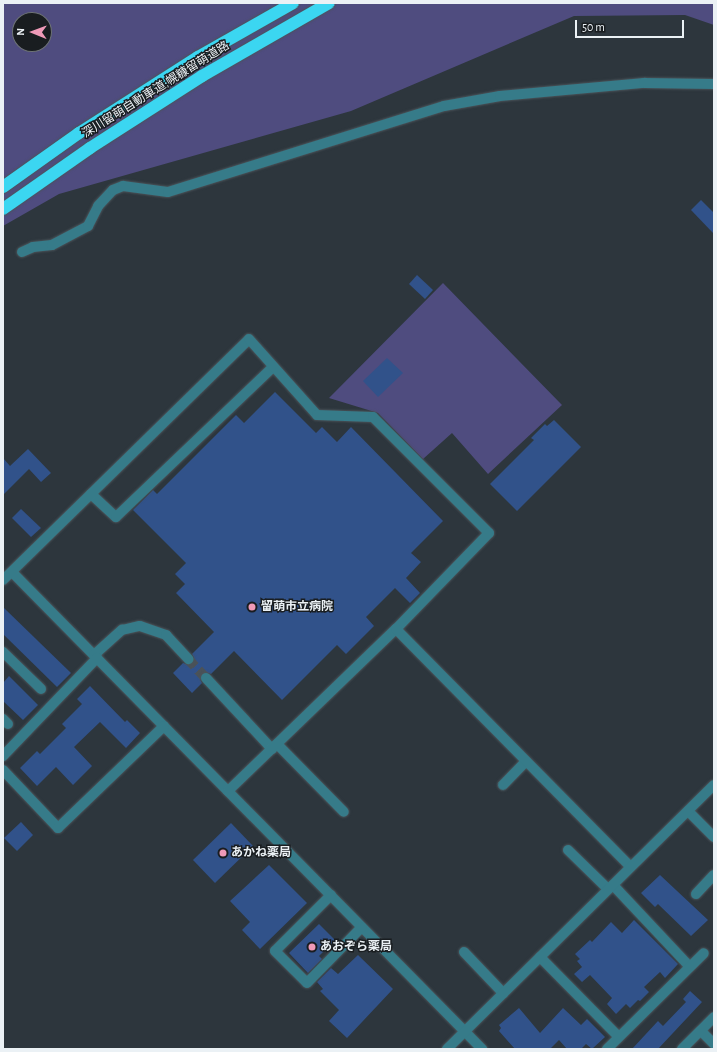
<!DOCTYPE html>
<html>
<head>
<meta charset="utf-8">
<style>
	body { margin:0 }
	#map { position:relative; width:717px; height:1052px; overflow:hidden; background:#2d363d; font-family:"Alegreya Sans","Noto Sans JP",sans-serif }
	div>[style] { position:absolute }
	.green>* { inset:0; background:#4f4c7f }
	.building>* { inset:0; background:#31528a }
	.minor-tunnel>* { height:10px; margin-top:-5px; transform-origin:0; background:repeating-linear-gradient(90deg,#4a5259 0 10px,transparent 0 15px) }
	.roads { filter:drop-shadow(0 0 1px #4b545a) drop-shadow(0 0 1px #4b545a) }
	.minor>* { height:10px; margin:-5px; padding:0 5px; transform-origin:5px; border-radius:5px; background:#367b89 }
	.highway>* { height:12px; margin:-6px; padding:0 6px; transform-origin:6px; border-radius:6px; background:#3bd6f1 }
	.dots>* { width:11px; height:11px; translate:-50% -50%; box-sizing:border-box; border:2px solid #191d20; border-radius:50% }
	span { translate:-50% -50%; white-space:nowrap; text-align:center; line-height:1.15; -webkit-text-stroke:3px #191d20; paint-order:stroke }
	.street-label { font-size:12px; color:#ebf1f5 }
	.poi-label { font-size:12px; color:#ebf1f5; font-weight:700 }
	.left { translate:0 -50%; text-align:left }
	.frame { position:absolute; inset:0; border:4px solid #ebf1f5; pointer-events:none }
	.north { position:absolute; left:12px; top:12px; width:40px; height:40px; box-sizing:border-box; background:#191d20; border:1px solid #6d7275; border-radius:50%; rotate:271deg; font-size:11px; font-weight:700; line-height:16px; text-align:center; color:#ebf1f5 }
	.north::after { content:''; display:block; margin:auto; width:14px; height:18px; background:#ef9ab8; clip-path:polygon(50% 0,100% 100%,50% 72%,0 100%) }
	.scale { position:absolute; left:575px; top:20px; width:109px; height:18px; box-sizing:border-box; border:2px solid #ebf1f5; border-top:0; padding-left:5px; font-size:12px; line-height:14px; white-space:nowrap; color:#ebf1f5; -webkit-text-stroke:3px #191d20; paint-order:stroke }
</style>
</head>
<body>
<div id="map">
	<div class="green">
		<i style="clip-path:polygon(evenodd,3px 3px,714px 3px,714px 25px,685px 15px,574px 16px,351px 111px,59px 194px,3px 226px,3px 3px,20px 20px,44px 20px,44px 44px,20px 44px,20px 20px)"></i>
		<i style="clip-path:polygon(443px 283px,562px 405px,488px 474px,452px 433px,423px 459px,378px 413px,329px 398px)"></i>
	</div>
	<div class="building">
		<i style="clip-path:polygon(701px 200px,714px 213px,714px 234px,691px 210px)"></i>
		<i style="clip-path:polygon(417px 275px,433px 290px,425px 299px,409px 284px)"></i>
		<i style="clip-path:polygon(387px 358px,403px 373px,378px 397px,363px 381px)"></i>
		<i style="clip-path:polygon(275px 392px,316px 433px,322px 427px,337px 442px,351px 427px,443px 521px,411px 553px,421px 562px,406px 578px,420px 593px,410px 603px,395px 588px,366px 617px,374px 626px,346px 654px,337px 645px,282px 700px,234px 651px,211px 674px,205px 672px,201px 674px,200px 679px,202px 683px,192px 693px,173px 673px,183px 663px,189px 665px,193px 663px,194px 658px,192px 654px,214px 632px,176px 593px,185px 584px,175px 574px,186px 563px,133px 510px,153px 490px,157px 494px,236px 415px,244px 423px)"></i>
		<i style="clip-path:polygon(554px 420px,581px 447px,517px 511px,490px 484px,534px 440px,531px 438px,545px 424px,547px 426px)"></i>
		<i style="clip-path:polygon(28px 449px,51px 473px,41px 482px,29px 469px,3px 495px,3px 458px,10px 466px)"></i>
		<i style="clip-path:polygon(21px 509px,41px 528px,31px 537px,12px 518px)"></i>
		<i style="clip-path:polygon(3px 607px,71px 673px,57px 687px,3px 634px)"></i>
		<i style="clip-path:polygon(9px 676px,38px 705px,23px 720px,3px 701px,3px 683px)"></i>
		<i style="clip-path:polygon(90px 686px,125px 722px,127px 720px,140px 733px,126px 748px,100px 722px,74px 747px,92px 766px,73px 785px,56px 767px,37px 786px,20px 768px,37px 751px,40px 754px,66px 728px,62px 724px,82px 704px,77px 699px)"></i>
		<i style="clip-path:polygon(21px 822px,33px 835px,17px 851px,4px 838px)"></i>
		<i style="clip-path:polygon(231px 823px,253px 846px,215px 883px,193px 860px)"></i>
		<i style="clip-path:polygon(269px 865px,307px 903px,260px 949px,242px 930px,250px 922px,230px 901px)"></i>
		<i style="clip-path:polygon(660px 875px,708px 920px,691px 936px,658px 904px,655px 907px,641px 893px)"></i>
		<i style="clip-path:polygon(634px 920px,678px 964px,665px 978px,660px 972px,644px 987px,649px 992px,640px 1001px,638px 1000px,630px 1008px,626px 1004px,616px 1014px,607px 1004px,612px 998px,590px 975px,582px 982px,574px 974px,582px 967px,577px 961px,580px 959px,575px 954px,590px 940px,592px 942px,611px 922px,622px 933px)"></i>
		<i style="clip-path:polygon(319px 924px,335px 940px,319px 956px,322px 959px,308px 973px,289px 953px)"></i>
		<i style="clip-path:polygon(358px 955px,393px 989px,347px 1038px,329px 1021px,339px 1010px,320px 991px,323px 989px,317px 982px,331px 968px,338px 974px)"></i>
		<i style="clip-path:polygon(690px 991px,702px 1002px,658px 1049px,632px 1049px,658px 1021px,663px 1026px,686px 1002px,683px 999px)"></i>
		<i style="clip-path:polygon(519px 1008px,540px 1033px,563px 1008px,581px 1025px,587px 1019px,605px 1037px,592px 1049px,586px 1044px,581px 1049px,567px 1049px,559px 1040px,550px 1049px,515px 1049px,499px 1031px,501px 1028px,499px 1025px)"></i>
	</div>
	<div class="minor-tunnel">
		<i style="left:188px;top:659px;width:26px;rotate:47deg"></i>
	</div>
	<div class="roads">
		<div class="minor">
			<i style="left:22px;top:252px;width:12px;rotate:-24deg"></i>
			<i style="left:33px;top:247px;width:19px;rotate:-6deg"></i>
			<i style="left:52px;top:245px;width:41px;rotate:-27.8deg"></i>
			<i style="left:88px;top:226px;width:22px;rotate:-63deg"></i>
			<i style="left:98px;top:206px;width:22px;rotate:-47deg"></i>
			<i style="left:113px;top:190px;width:11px;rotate:-22deg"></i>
			<i style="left:123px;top:186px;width:45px;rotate:7.6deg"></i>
			<i style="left:168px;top:192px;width:289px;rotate:-17.3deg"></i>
			<i style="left:444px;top:106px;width:57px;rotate:-10.1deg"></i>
			<i style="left:500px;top:96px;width:145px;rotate:-5.2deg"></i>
			<i style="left:644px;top:83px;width:70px;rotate:0.8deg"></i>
			<i style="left:91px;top:494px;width:34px;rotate:43deg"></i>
			<i style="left:116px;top:517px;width:217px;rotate:-43.7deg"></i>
			<i style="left:12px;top:572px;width:670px;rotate:45.42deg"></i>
			<i style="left:3px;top:580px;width:344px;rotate:-44.4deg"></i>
			<i style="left:249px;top:339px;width:102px;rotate:48.2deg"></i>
			<i style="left:317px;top:415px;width:56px;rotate:2deg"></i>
			<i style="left:373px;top:417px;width:164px;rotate:45deg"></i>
			<i style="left:489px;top:533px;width:134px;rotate:134.1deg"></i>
			<i style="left:3px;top:652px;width:53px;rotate:44.2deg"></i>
			<i style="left:94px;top:655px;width:38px;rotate:-42deg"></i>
			<i style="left:122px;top:630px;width:18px;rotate:-13deg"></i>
			<i style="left:140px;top:626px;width:28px;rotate:19deg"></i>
			<i style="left:166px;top:635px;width:33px;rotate:47deg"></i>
			<i style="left:206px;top:678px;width:97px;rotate:47.1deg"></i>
			<i style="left:3px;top:719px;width:7px;rotate:45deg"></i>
			<i style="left:277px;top:744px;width:95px;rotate:45.4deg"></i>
			<i style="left:3px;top:756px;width:136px;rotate:-46.2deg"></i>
			<i style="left:3px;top:770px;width:80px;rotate:46.5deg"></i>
			<i style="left:58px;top:828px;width:147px;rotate:-43.9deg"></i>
			<i style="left:503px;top:785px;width:33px;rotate:-46deg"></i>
			<i style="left:228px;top:791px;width:233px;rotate:-44deg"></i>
			<i style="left:396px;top:629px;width:334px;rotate:45.4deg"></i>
			<i style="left:688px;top:811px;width:37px;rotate:45deg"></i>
			<i style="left:568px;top:850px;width:56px;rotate:44.3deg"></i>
			<i style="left:613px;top:885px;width:112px;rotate:46.8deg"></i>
			<i style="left:696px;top:894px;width:26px;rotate:-47deg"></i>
			<i style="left:331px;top:895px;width:79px;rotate:135deg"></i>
			<i style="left:275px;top:951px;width:45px;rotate:45deg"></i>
			<i style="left:307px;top:983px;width:78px;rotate:-45.5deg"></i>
			<i style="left:464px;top:952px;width:57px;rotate:46.4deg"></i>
			<i style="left:540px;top:957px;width:112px;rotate:45.4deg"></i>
			<i style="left:701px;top:1031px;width:18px;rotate:45deg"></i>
			<i style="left:447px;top:1049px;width:375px;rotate:-44.7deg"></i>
			<i style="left:607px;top:1049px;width:136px;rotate:-44.7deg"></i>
			<i style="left:682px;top:1049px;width:45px;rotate:-45deg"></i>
		</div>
		<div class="highway">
			<i style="left:3px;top:187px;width:93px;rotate:-35.4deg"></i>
			<i style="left:79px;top:133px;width:141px;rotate:-32.6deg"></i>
			<i style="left:198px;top:57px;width:109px;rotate:-29.6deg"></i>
			<i style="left:3px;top:209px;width:106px;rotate:-35deg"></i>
			<i style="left:90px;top:148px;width:133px;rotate:-32.7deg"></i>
			<i style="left:202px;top:76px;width:146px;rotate:-29.9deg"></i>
		</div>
	</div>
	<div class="dots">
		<i style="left:252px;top:607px;background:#ef9ab8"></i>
		<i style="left:223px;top:853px;background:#ef9ab8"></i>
		<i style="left:312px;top:947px;background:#ef9ab8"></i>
	</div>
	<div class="street-label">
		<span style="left:156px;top:90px;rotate:-32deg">深川留萌自動車道;幌糠留萌道路</span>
	</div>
	<div class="poi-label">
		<span class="left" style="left:261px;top:607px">留萌市立病院</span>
		<span class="left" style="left:231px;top:853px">あかね薬局</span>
		<span class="left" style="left:320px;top:947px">あおぞら薬局</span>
	</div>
	<div class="frame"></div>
	<div class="north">N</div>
	<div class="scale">50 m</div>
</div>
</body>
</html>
